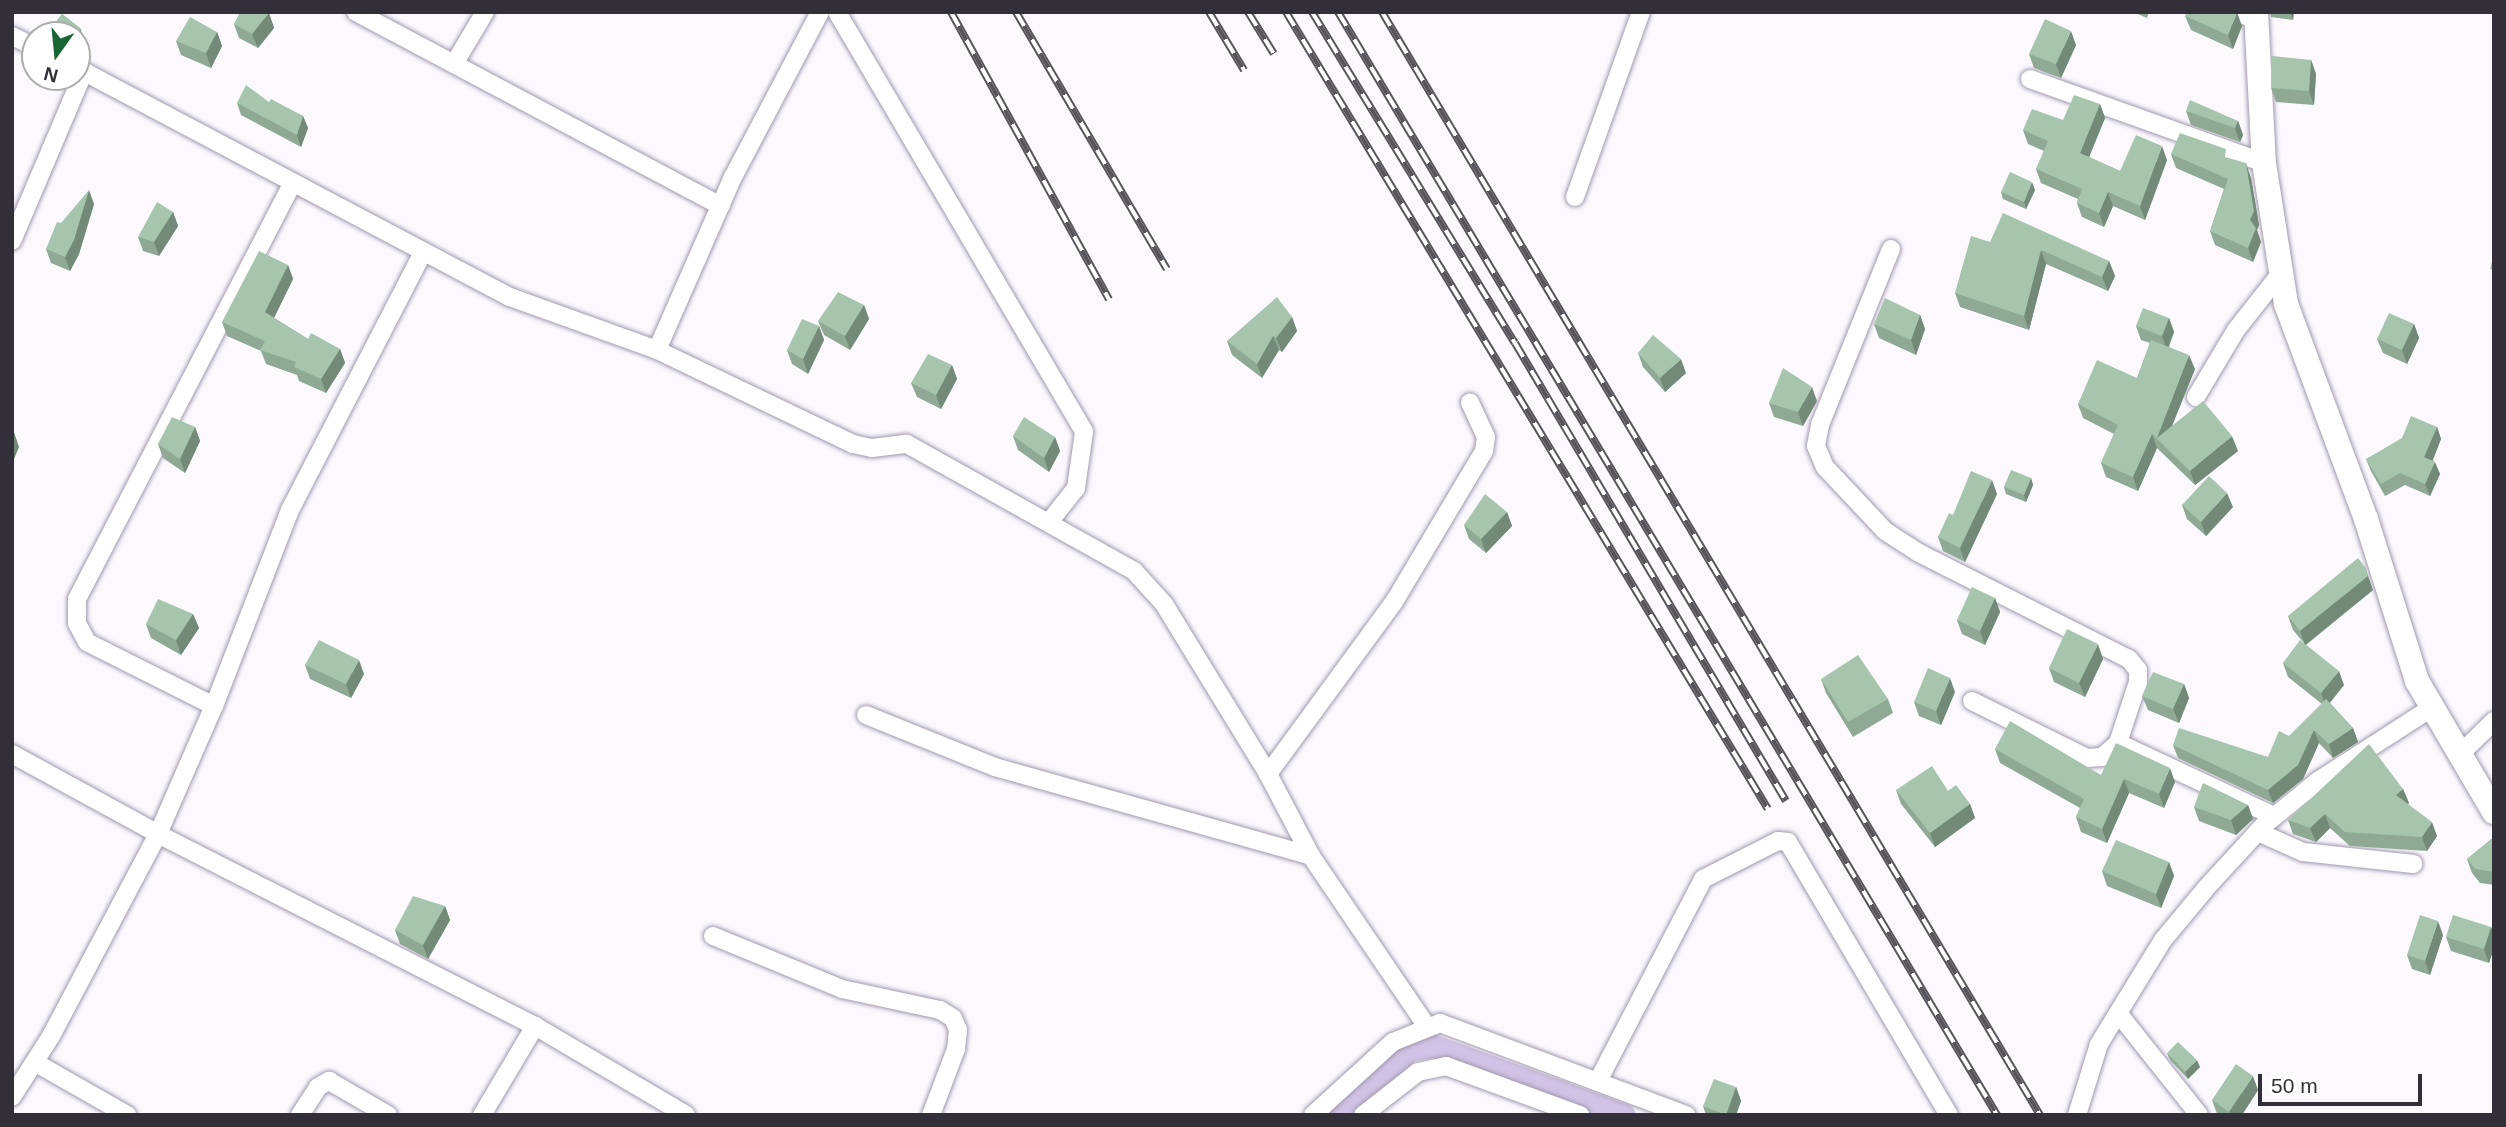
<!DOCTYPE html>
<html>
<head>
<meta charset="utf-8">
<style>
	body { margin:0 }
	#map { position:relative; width:2506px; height:1127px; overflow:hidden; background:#fbf9fe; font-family:Helvetica,sans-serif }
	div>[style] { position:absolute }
	.canal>* { height:23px; margin:-11.5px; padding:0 11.5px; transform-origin:11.5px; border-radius:11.5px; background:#d1c3e5 }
	.roads { filter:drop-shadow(0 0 2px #a198ae) drop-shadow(0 0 2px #a198ae) }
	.street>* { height:18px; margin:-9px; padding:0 9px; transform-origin:9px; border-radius:9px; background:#fff }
	.secondary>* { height:24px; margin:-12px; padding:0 12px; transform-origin:12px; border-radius:12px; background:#fff }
	.rail>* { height:8px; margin-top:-4px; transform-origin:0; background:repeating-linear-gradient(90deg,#fff 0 16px,#58545c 0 32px); box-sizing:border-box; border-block:2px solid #58545c }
	.wall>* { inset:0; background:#8fa994 }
	.shaded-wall>* { inset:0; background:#748a78 }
	.building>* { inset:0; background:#a6c5ac }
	span { translate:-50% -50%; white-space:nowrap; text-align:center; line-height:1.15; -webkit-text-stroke:5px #fff; paint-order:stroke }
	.frame { position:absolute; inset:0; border:14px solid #332f38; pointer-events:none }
	.north { position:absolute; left:21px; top:21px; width:70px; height:70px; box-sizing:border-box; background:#fff; border:2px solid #adacaf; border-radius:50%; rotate:195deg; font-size:19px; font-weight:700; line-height:28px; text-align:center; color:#332f38 }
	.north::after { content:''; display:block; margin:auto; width:24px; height:32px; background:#196634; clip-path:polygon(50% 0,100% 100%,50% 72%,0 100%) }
	.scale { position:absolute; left:2258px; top:1074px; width:164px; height:32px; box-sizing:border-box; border:4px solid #332f38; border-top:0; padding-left:9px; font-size:21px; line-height:24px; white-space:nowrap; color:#332f38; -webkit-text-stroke:5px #fff; paint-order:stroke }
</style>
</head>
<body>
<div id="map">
	<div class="canal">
		<i style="left:1336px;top:1115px;width:99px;rotate:-41.7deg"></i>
		<i style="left:1410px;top:1049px;width:24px;rotate:-7deg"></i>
		<i style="left:1434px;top:1046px;width:202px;rotate:20deg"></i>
	</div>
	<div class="roads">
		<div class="street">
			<i style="left:356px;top:12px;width:413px;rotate:28deg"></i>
			<i style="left:837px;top:12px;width:487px;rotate:59.5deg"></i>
			<i style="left:1084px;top:432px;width:57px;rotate:98.1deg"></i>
			<i style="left:1076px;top:488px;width:42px;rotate:128.2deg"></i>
			<i style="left:2234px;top:12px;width:23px;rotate:18deg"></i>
			<i style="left:12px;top:36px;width:25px;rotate:26deg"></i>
			<i style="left:454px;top:64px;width:61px;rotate:-59.2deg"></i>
			<i style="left:77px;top:68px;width:490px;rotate:27.9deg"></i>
			<i style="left:510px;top:297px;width:156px;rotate:19.8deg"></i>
			<i style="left:657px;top:350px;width:217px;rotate:25.6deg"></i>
			<i style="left:853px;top:444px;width:19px;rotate:12deg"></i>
			<i style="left:872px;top:448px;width:35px;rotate:-7deg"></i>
			<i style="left:907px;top:444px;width:260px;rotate:29.2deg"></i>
			<i style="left:1134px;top:571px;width:45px;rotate:47.7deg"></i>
			<i style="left:1164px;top:604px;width:199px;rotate:58.5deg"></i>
			<i style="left:1268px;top:774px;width:93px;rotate:62.3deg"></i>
			<i style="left:1311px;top:856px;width:204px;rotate:55.8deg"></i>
			<i style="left:2030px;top:79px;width:249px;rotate:19.7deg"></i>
			<i style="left:1575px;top:197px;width:196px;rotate:-70.4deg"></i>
			<i style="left:12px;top:241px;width:185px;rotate:-67deg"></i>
			<i style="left:1891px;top:249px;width:190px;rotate:112deg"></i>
			<i style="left:1820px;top:425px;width:21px;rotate:101deg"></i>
			<i style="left:1816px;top:446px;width:23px;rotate:67deg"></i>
			<i style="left:1825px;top:467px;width:88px;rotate:46.8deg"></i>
			<i style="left:1885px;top:531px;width:40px;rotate:32.9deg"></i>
			<i style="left:1919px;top:553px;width:235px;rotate:26.8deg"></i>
			<i style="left:2129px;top:659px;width:14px;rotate:51deg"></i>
			<i style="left:2138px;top:670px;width:12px;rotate:90deg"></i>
			<i style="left:2138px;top:682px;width:64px;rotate:108.2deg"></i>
			<i style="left:2118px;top:743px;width:172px;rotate:25.1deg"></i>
			<i style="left:657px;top:350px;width:189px;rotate:-66.3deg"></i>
			<i style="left:733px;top:177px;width:187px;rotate:-62.2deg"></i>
			<i style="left:2196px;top:397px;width:78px;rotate:-59.2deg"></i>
			<i style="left:2236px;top:330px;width:71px;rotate:-51.8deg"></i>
			<i style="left:1972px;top:701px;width:128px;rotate:26.4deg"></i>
			<i style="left:2087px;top:758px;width:15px;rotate:-4deg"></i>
			<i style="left:2102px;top:757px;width:21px;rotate:-41deg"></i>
			<i style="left:214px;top:706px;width:142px;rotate:-153.3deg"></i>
			<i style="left:87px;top:642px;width:21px;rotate:-118deg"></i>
			<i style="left:77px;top:623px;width:24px;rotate:-90deg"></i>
			<i style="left:77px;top:599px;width:469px;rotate:-62.6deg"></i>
			<i style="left:866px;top:715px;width:139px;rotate:22deg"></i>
			<i style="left:995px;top:767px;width:328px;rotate:15.7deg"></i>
			<i style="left:12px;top:754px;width:166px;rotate:28.7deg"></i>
			<i style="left:158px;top:834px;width:140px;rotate:-66.4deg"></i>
			<i style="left:214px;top:706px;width:210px;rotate:-68.8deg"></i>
			<i style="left:290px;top:510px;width:290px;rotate:-62.7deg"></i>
			<i style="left:2459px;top:755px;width:49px;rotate:-44.2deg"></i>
			<i style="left:1268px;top:774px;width:213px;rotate:-53.8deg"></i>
			<i style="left:1394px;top:602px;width:176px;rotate:-59.2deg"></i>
			<i style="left:1484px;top:451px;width:14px;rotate:-82deg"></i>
			<i style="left:1486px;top:437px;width:38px;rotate:-115deg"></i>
			<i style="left:2258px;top:832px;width:49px;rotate:24deg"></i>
			<i style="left:2303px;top:852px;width:111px;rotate:6.2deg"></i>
			<i style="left:713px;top:936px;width:139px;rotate:22.3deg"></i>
			<i style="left:842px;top:989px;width:100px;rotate:12.1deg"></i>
			<i style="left:940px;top:1010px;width:15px;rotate:32deg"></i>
			<i style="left:953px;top:1018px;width:13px;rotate:67deg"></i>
			<i style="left:958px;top:1030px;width:19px;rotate:96deg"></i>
			<i style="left:956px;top:1049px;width:71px;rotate:110.7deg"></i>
			<i style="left:2118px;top:1013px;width:130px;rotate:51.5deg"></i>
			<i style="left:36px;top:1063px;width:105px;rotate:29.7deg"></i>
			<i style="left:1598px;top:1081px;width:228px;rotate:-62.5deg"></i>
			<i style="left:1703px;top:879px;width:84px;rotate:-26.9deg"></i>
			<i style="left:1778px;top:841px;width:10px;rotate:6deg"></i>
			<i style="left:1788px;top:842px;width:317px;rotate:59.5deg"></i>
			<i style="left:12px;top:1097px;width:72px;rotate:-57.4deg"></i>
			<i style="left:51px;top:1036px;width:229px;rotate:-62.1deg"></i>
			<i style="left:158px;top:834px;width:423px;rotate:27deg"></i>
			<i style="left:535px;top:1026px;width:175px;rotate:30.5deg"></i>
			<i style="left:300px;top:1115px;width:33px;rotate:-57deg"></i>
			<i style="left:318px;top:1087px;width:13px;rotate:-29deg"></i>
			<i style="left:329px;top:1081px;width:68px;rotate:30deg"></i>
			<i style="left:482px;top:1115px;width:104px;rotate:-59.2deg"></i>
			<i style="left:1313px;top:1115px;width:108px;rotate:-42.4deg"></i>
			<i style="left:1393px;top:1042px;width:51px;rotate:-22deg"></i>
			<i style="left:1440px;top:1023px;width:263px;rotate:20.5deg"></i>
			<i style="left:1363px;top:1115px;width:70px;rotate:-38deg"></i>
			<i style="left:1418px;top:1072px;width:29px;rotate:-12deg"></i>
			<i style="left:1446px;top:1066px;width:143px;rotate:20.1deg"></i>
			<i style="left:2077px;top:1115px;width:74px;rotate:-72.8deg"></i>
			<i style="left:2099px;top:1044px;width:122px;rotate:-58.4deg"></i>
			<i style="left:2163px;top:940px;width:69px;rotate:-50.3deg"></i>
			<i style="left:2207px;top:887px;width:84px;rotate:-47.4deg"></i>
			<i style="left:2264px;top:825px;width:70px;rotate:-39.2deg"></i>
			<i style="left:2318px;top:781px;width:137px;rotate:-32.8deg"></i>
		</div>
		<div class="secondary">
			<i style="left:2256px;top:12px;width:151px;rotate:87deg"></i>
			<i style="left:2264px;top:163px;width:143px;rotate:81.1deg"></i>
			<i style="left:2286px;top:304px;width:229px;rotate:69.6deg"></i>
			<i style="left:2366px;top:519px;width:170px;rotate:72.5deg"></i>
			<i style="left:2417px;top:681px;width:152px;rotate:59.6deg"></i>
		</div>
	</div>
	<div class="rail">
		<i style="left:951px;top:12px;width:328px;rotate:61.2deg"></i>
		<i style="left:1016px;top:12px;width:298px;rotate:59.6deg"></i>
		<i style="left:1209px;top:12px;width:68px;rotate:58.9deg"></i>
		<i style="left:1248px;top:12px;width:49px;rotate:58.2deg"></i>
		<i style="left:1286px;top:12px;width:931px;rotate:58.84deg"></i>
		<i style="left:1312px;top:12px;width:388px;rotate:58.5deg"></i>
		<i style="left:1515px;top:343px;width:532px;rotate:59.39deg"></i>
		<i style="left:1338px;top:12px;width:1285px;rotate:59.14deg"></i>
		<i style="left:1382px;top:12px;width:1284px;rotate:59.18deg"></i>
	</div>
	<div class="wall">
		<i style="clip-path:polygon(2133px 12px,2149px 12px,2147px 18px)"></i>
		<i style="clip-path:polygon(2270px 12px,2294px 12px,2293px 20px,2271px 17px)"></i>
		<i style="clip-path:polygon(269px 13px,274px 28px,258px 48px,239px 38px,234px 24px)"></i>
		<i style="clip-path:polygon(62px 14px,80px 28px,85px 42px,82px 58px,77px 56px,77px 35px,49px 35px,48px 33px)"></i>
		<i style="clip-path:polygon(2185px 16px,2242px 26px,2233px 49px,2191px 30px)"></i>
		<i style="clip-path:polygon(217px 32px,222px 46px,211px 68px,181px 55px,176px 41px)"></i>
		<i style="clip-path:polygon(2076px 45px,2061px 78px,2034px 68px,2029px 54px)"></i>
		<i style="clip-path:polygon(2311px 60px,2316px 74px,2314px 105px,2276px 102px,2271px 88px)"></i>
		<i style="clip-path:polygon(269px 102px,303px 116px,308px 128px,301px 147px,241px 115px,237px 103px)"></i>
		<i style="clip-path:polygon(2100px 104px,2105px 118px,2089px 157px,2120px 171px,2167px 160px,2145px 220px,2113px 206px,2104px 227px,2082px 217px,2077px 203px,2078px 199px,2041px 183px,2036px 169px,2044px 151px,2028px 144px,2023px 130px,2063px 120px)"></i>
		<i style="clip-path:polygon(2186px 111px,2238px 121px,2243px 135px,2240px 142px,2191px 125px)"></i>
		<i style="clip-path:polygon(2171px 154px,2229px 159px,2251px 178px,2259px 225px,2257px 230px,2261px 242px,2253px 262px,2215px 245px,2210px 231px,2224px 189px,2176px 168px)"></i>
		<i style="clip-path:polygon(2035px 190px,2026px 209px,2003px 199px,2001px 192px)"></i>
		<i style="clip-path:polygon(94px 204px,79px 254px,70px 271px,51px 263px,46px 249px,61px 223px)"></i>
		<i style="clip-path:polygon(173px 212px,178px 226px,159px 256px,143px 251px,138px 237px)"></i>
		<i style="clip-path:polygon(1990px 242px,2109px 261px,2115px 276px,2108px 291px,2046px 264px,2029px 330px,1960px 307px,1955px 293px)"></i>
		<i style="clip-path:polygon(288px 265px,293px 279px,274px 318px,308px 339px,340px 349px,345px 363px,326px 393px,299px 381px,297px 375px,266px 364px,261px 351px,227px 336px,222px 322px)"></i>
		<i style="clip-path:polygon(864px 305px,869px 319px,850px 350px,824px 335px,818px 321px)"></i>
		<i style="clip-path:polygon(1920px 315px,1925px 329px,1916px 355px,1879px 338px,1874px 324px)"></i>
		<i style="clip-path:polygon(1292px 317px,1297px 331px,1282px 352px,1279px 350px,1262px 378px,1232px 355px,1227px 341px)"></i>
		<i style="clip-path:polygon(2169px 318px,2174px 332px,2169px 347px,2195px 369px,2172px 425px,2238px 451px,2195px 485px,2157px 448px,2138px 491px,2106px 477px,2101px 463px,2114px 434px,2083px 418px,2078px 404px,2137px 378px,2150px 343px,2141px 340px,2136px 326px)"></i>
		<i style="clip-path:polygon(2414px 324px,2419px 338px,2407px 364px,2383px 353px,2377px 339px)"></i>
		<i style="clip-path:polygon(819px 326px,824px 340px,808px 374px,792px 364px,787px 350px)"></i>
		<i style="clip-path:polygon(1638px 353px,1686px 373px,1665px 392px,1643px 367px)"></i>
		<i style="clip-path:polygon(952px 365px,957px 379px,941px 409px,917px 397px,911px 383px)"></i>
		<i style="clip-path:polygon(1817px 401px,1803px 426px,1774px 417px,1769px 403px)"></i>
		<i style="clip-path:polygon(195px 427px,200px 441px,185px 473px,163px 458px,158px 444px)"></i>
		<i style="clip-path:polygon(2437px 427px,2441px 439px,2433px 460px,2440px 474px,2430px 496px,2405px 485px,2385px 496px,2371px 471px,2366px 459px)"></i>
		<i style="clip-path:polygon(1013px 436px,1055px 437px,1060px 451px,1049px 472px,1018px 450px)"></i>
		<i style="clip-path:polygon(2031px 478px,2033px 485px,2026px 502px,2006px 494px,2004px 487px)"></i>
		<i style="clip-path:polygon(1997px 494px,1965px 562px,1943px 551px,1938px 537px,1953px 515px)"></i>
		<i style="clip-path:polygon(2182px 505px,2233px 507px,2206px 536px,2187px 519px)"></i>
		<i style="clip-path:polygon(1507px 512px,1512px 526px,1486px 553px,1469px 539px,1464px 525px)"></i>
		<i style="clip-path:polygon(2373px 590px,2306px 645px,2344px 685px,2330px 703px,2353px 728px,2358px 742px,2333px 758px,2319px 743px,2303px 779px,2273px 803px,2178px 758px,2173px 745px,2268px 757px,2322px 704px,2288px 677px,2283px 663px,2304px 643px,2293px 630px,2288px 616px)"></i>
		<i style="clip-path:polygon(1995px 598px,2000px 612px,1985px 645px,1962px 634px,1957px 620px)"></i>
		<i style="clip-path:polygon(193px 614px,199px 628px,181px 655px,151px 638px,146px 624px)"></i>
		<i style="clip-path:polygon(2103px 659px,2085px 697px,2054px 682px,2049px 668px)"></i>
		<i style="clip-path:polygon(305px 665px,364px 674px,351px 698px,310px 679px)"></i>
		<i style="clip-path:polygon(1821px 679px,1888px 699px,1893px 713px,1853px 737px,1826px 693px)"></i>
		<i style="clip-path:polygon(2184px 684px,2189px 698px,2179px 723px,2148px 710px,2142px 696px)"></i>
		<i style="clip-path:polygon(1955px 692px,1941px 725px,1919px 716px,1914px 702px)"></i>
		<i style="clip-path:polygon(1995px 749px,2101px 775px,2175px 782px,2164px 808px,2129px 793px,2107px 843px,2081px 832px,2076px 817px,2080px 808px,2000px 763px)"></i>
		<i style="clip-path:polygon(2403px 789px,2409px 803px,2408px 804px,2437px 836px,2427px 851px,2350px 846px,2330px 828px,2316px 842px,2293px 834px,2288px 820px)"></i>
		<i style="clip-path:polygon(1896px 790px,1948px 791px,1970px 804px,1975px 818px,1935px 847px,1901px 804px)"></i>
		<i style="clip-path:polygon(2248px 805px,2253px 819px,2236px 835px,2199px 821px,2194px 807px)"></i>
		<i style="clip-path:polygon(2494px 837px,2494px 885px,2480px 883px,2472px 873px,2467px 859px)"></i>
		<i style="clip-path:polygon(2169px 862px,2174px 876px,2161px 908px,2107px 886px,2102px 871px)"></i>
		<i style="clip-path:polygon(445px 906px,450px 920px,428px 959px,400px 944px,395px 930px)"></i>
		<i style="clip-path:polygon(2491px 927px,2494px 935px,2494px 948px,2489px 963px,2451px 951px,2446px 937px)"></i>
		<i style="clip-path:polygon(2443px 935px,2430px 975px,2412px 969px,2407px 955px)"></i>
		<i style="clip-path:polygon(2167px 1053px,2200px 1067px,2188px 1079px,2170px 1060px)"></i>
		<i style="clip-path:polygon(1736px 1087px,1741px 1101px,1736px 1115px,1706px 1115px,1703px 1106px)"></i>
		<i style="clip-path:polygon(2258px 1090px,2242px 1115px,2217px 1114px,2212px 1100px)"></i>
	</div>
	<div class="shaded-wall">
		<i style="clip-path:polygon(2237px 12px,2242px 26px,2233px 49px,2228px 35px)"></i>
		<i style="clip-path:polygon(2290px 12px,2294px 12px,2293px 20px)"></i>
		<i style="clip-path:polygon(269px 13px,274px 28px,258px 48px,252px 34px)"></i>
		<i style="clip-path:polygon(80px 28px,85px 42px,82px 58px,77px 45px)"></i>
		<i style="clip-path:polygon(2071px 31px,2076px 45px,2061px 78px,2056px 64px)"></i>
		<i style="clip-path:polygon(217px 32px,222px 46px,211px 68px,206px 53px)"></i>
		<i style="clip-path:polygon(2311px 60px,2316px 74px,2314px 105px,2309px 91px)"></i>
		<i style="clip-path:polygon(2100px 104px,2105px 118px,2085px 167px,2080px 153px)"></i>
		<i style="clip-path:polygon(303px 116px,308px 128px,301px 147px,297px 135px)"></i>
		<i style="clip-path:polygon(2238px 121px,2243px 135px,2240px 142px,2235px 128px)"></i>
		<i style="clip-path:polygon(2162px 146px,2167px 160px,2145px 220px,2140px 206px)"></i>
		<i style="clip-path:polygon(2246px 163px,2251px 178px,2259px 225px,2257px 230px,2261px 242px,2253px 262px,2248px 248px,2250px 220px)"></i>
		<i style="clip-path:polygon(2032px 182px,2035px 190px,2026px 209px,2024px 202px)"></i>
		<i style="clip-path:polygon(89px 190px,94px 204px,79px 254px,70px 271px,65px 257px)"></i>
		<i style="clip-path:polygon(2108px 192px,2113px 206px,2104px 227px,2099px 213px)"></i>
		<i style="clip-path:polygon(173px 212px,178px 226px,159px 256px,154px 242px)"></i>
		<i style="clip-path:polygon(2041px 250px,2046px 264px,2029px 330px,2024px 316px)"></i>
		<i style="clip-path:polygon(2109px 261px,2115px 276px,2108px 291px,2102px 277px)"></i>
		<i style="clip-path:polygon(288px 265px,293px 279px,270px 326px,265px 312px)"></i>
		<i style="clip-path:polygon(864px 305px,869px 319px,850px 350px,845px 336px)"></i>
		<i style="clip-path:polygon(1920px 315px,1925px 329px,1916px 355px,1911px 340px)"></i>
		<i style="clip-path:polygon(1292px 317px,1297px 331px,1282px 352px,1276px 338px)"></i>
		<i style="clip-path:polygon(2169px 318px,2174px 332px,2167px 350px,2162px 336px)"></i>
		<i style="clip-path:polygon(2414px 324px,2419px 338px,2407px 364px,2402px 350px)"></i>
		<i style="clip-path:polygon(819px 326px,824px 340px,808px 374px,803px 359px)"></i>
		<i style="clip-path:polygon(1273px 336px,1279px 350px,1262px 378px,1257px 364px)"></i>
		<i style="clip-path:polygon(340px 349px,345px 363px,326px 393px,321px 379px)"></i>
		<i style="clip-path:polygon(2189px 355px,2195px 369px,2164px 446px,2157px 438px)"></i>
		<i style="clip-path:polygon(1681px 359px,1686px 373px,1665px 392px,1660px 378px)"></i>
		<i style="clip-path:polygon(952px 365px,957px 379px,941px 409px,936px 395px)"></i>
		<i style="clip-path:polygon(1812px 387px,1817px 401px,1803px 426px,1798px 412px)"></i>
		<i style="clip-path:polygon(195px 427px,200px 441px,185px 473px,180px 459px)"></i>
		<i style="clip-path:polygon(2437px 427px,2441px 439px,2429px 469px,2424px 457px)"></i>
		<i style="clip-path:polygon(14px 432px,19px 447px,12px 464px,12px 437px)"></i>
		<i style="clip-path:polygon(2152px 434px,2157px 448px,2138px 491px,2133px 477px)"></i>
		<i style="clip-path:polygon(2232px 436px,2238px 451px,2195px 485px,2190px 471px)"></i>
		<i style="clip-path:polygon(1055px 437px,1060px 451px,1049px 472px,1044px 458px)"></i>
		<i style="clip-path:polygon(2435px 462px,2440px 474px,2430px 496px,2425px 484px)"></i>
		<i style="clip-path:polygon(2031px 478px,2033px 485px,2026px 502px,2024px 495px)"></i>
		<i style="clip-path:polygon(1992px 480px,1997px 494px,1965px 562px,1960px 548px)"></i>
		<i style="clip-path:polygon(2227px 493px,2233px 507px,2206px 536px,2201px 522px)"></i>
		<i style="clip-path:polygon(1507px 512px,1512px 526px,1486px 553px,1481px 539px)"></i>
		<i style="clip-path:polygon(2365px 567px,2373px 590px,2305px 645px,2300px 631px)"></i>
		<i style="clip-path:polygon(1995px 598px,2000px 612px,1985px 645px,1980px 631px)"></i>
		<i style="clip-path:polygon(193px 614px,199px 628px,181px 655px,176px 640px)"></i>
		<i style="clip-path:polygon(2098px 644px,2103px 659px,2085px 697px,2079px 683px)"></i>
		<i style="clip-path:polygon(359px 660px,364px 674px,351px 698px,346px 684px)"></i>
		<i style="clip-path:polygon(2339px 671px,2344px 685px,2326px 707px,2321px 693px)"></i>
		<i style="clip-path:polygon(1950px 678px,1955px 692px,1941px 725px,1936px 711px)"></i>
		<i style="clip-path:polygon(2184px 684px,2189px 698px,2179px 723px,2173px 709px)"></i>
		<i style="clip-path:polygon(2353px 728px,2358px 742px,2333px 758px,2329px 744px)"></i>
		<i style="clip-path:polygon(2314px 730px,2319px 743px,2303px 779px,2273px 803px,2268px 790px)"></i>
		<i style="clip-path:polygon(2170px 768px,2175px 782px,2164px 808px,2159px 794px)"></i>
		<i style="clip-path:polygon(2124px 779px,2129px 793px,2107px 843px,2102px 829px)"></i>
		<i style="clip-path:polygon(2403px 789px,2409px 803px,2401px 809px,2396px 795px)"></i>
		<i style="clip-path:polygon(1970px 804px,1975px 818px,1935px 847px,1930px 833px)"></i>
		<i style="clip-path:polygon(2248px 805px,2253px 819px,2236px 835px,2231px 820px)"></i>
		<i style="clip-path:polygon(2325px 814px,2330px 828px,2316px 842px,2310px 828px)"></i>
		<i style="clip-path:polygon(2432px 822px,2437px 836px,2427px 851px,2422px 837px)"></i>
		<i style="clip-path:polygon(2169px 862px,2174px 876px,2161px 908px,2156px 894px)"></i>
		<i style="clip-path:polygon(445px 906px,450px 920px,428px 959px,423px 945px)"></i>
		<i style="clip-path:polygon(2438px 921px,2443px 935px,2430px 975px,2425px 961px)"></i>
		<i style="clip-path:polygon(2491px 927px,2494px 935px,2494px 948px,2489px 963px,2484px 949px)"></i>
		<i style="clip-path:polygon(2197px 1060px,2200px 1067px,2188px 1079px,2185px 1072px)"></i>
		<i style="clip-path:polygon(2253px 1076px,2258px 1090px,2242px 1115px,2230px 1115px,2229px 1112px)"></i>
		<i style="clip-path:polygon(1736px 1087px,1741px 1101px,1736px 1115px,1726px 1115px)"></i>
	</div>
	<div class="building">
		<i style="clip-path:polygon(240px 12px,267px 12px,269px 13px,252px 34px,234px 24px)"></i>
		<i style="clip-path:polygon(2187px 12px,2237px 12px,2228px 35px,2185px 16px)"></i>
		<i style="clip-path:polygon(62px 14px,80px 28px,77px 42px,77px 35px,54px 35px,48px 33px)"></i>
		<i style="clip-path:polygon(190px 17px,217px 32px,206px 53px,176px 41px)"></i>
		<i style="clip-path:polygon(2045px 19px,2071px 31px,2056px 64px,2029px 54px)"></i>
		<i style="clip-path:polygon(2272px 56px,2311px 60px,2309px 91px,2271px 88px)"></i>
		<i style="clip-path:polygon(246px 85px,269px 102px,271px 99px,303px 116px,297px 135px,237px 103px)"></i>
		<i style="clip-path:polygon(2074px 95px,2100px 104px,2080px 153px,2120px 171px,2136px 135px,2162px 146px,2140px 206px,2108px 192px,2099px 213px,2077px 203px,2082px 189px,2036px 169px,2048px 141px,2023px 130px,2032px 109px,2063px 120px)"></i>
		<i style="clip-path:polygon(2190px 100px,2238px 121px,2235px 128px,2186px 111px)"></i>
		<i style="clip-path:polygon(2180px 133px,2226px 149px,2225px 157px,2246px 163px,2254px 211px,2250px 220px,2256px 228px,2248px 248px,2210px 231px,2228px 179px,2171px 154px)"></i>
		<i style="clip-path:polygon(2010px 172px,2032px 182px,2024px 202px,2001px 192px)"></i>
		<i style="clip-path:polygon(89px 190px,74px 240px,65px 257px,46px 249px,57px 222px,61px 223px)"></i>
		<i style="clip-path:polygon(157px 202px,173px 212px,154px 242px,138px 237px)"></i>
		<i style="clip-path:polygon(2003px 213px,2109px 261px,2102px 277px,2041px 250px,2024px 316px,1955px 293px,1971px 236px,1990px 242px)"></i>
		<i style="clip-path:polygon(259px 251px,288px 265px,265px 312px,308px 339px,311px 333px,340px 349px,321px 379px,294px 367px,296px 362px,260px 350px,265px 341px,222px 322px)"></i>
		<i style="clip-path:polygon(2494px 255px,2494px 270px,2490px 269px)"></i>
		<i style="clip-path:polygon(838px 292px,864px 305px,845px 336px,818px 321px)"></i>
		<i style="clip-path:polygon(1277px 297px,1292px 317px,1276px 338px,1273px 336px,1257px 364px,1227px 341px)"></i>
		<i style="clip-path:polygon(1885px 298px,1920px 315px,1911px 340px,1874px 324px)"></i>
		<i style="clip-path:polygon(2143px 308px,2169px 318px,2162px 336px,2136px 326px)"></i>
		<i style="clip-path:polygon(2389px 313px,2414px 324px,2402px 350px,2377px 339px)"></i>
		<i style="clip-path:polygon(802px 319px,819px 326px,803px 359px,787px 350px)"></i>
		<i style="clip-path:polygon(1653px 335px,1681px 359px,1660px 378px,1638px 353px)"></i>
		<i style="clip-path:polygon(2151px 340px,2189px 355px,2157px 438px,2203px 401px,2232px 436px,2190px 471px,2152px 434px,2133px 477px,2101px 463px,2118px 425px,2078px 404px,2097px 360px,2137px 378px)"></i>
		<i style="clip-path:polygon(928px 354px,952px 365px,936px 395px,911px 383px)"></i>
		<i style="clip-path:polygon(1783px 368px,1812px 387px,1798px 412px,1769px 403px)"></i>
		<i style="clip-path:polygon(2411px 416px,2437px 427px,2424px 457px,2435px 462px,2425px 484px,2400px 473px,2381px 484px,2366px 459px,2402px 438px)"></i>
		<i style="clip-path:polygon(172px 417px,195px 427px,180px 459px,158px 444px)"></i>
		<i style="clip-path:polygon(1024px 417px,1055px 437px,1044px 458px,1013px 436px)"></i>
		<i style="clip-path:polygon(2011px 470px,2031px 478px,2024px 495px,2004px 487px)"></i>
		<i style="clip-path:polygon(1971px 471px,1992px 480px,1960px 548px,1938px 537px,1949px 513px,1953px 515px)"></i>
		<i style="clip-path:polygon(2209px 476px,2227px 493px,2201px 522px,2182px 505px)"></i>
		<i style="clip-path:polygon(1485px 494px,1507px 512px,1481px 539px,1464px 525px)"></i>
		<i style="clip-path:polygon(2358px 558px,2365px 567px,2368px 576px,2300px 631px,2288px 616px)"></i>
		<i style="clip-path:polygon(1972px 587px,1995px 598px,1980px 631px,1957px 620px)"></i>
		<i style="clip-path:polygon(158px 599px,193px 614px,176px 640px,146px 624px)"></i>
		<i style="clip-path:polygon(2067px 629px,2098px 644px,2079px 683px,2049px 668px)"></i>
		<i style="clip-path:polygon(319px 640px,359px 660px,346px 684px,305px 665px)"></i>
		<i style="clip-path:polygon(2300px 640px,2339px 671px,2321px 693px,2283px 663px)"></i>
		<i style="clip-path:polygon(1858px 655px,1888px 699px,1848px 722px,1821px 679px)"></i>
		<i style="clip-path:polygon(1928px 668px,1950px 678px,1936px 711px,1914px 702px)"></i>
		<i style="clip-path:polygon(2153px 672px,2184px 684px,2173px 709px,2142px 696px)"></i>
		<i style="clip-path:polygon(2326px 699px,2353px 728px,2329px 744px,2314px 730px,2298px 765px,2268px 790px,2173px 745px,2179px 728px,2268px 757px,2279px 731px,2289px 736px)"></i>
		<i style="clip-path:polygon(2010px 721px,2101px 775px,2116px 743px,2170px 768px,2159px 794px,2124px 779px,2102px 829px,2076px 817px,2084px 799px,1995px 749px)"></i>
		<i style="clip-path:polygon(2369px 744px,2403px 789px,2396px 795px,2432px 822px,2422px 837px,2345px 832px,2325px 814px,2310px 828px,2288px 820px)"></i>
		<i style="clip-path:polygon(1932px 766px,1948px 791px,1956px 785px,1970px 804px,1930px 833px,1896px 790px)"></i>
		<i style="clip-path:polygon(2203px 783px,2248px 805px,2231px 820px,2194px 807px)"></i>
		<i style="clip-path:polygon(2494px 837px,2494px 872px,2475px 869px,2467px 859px)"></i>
		<i style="clip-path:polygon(2116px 840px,2169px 862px,2156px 894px,2102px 871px)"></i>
		<i style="clip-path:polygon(413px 896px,445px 906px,423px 945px,395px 930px)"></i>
		<i style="clip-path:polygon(2420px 915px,2438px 921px,2425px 961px,2407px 955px)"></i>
		<i style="clip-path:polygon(2453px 915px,2491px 927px,2484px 949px,2446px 937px)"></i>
		<i style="clip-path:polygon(2178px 1042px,2197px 1060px,2185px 1072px,2167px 1053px)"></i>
		<i style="clip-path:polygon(2236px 1064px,2253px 1076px,2229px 1112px,2212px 1100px)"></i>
		<i style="clip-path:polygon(1714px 1079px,1736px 1087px,1726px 1115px,1703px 1106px)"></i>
	</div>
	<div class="frame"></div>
	<div class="north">N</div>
	<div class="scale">50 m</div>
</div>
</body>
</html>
